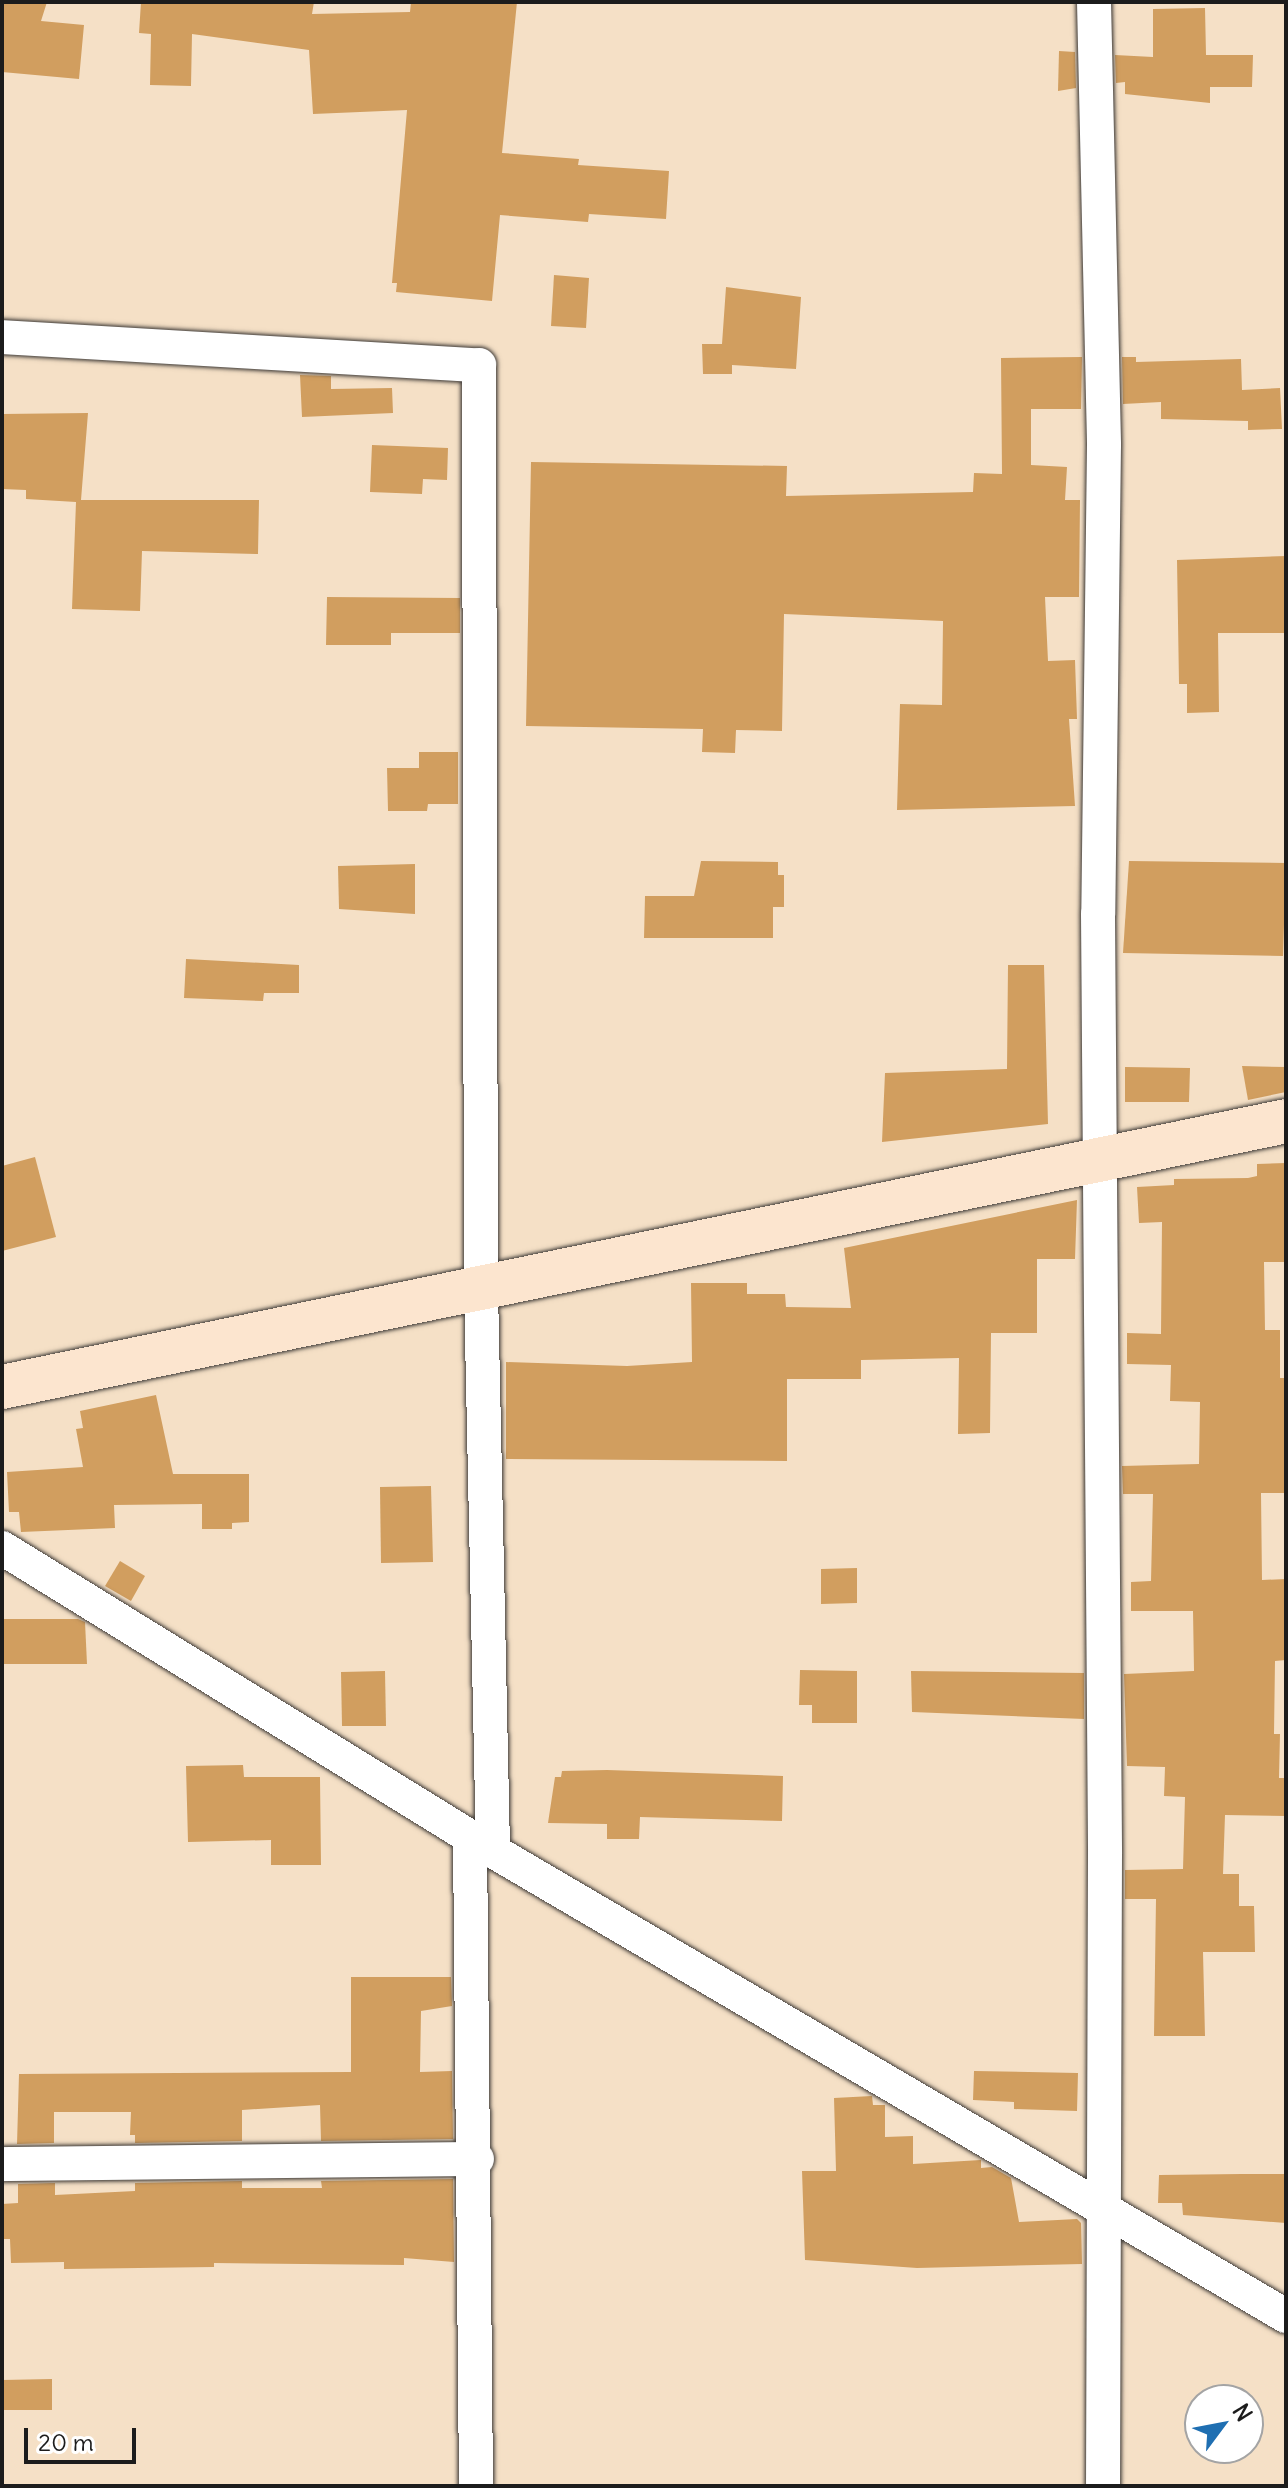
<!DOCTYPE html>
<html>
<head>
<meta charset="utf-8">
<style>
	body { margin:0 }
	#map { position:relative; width:1288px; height:2488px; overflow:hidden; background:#f5e0c6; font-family:Delius,sans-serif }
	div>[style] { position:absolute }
	.building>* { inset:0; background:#d19e5f }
	.roads { filter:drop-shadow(0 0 2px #3d3936) drop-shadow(0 0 2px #3d3936) }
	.street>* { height:34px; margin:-17px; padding:0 17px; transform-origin:17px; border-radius:17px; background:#fff }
	.secondary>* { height:44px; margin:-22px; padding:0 22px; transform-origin:22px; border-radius:22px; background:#fce5cf }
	span { translate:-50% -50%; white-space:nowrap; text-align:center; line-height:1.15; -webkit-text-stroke:6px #fff; paint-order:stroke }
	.frame { position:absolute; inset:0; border:4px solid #1c1c1c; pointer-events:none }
	.north { position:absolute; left:1184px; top:2384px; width:80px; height:80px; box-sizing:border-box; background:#fff; border:2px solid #a4a4a4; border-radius:50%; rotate:58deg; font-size:22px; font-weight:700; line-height:32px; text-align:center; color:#1c1c1c }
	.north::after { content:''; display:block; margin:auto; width:28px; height:36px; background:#1f6fb2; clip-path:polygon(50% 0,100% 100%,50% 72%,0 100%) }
	.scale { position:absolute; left:24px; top:2428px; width:112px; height:36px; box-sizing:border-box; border:4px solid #1c1c1c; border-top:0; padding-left:10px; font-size:24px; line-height:28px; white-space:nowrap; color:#1c1c1c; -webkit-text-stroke:6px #fff; paint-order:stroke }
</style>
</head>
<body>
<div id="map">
	<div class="building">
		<i style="clip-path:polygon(2px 2px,47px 2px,41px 21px,84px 25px,79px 79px,2px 72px)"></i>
		<i style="clip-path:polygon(141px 2px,314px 2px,312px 14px,410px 12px,411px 2px,517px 2px,502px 153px,579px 159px,578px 165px,669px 171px,666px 219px,589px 214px,588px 222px,500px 215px,492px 301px,396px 292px,397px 283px,392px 283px,407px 110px,313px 114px,309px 50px,192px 34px,191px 86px,150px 85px,151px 34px,139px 33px)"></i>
		<i style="clip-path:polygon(1205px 8px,1206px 55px,1253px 55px,1252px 87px,1210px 87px,1210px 103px,1125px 94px,1125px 82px,1116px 83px,1115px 55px,1153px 57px,1153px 9px)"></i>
		<i style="clip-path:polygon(1059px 51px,1075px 52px,1076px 88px,1058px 91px)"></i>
		<i style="clip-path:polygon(554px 275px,589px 278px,586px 328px,551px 326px)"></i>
		<i style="clip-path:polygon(726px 287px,801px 297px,796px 369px,732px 365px,732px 374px,703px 374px,702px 344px,722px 344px)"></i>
		<i style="clip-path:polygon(1082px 357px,1081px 409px,1031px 409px,1031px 465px,1067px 467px,1065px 500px,1080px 500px,1079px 597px,1045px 597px,1048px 661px,1075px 660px,1077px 719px,1069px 719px,1075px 806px,897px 810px,900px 704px,942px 705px,943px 621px,784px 614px,782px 731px,736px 730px,735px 753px,702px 752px,703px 729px,526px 726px,531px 462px,787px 466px,786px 496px,973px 492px,974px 473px,1002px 474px,1001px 358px)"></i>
		<i style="clip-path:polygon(1122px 357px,1136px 357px,1136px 362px,1241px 359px,1242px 390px,1280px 388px,1282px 429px,1248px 430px,1248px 421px,1161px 419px,1161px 402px,1123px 404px)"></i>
		<i style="clip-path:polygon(300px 375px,331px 376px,331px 389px,392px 388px,393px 413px,302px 417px)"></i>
		<i style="clip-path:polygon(88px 413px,81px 500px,259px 500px,258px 554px,142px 551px,140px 611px,72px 609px,76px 502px,26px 499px,26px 490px,2px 489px,2px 414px)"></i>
		<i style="clip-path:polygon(372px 445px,448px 448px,447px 480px,423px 479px,422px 494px,370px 492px)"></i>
		<i style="clip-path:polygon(1286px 556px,1286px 633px,1218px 633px,1219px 712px,1187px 713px,1187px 684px,1179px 684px,1177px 560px)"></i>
		<i style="clip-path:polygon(327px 597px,460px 598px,460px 633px,391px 633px,391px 645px,326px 645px)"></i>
		<i style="clip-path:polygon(419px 752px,458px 752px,458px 804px,428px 804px,427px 811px,388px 811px,387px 768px,419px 768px)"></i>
		<i style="clip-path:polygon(701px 861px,778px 862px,778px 875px,784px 875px,784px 907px,773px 907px,773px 938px,644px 938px,645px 896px,694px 896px)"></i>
		<i style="clip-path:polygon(1129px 861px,1286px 863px,1283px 956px,1123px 953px)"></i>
		<i style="clip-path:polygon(415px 864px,415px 914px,339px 909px,338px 866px)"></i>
		<i style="clip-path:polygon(186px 959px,299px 965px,299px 993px,264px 993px,263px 1001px,184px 998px)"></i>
		<i style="clip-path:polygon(1008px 965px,1044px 965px,1048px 1124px,882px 1142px,885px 1073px,1007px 1069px)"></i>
		<i style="clip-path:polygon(1242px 1066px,1286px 1067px,1286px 1092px,1248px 1100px)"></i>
		<i style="clip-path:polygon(1125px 1067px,1190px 1068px,1189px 1102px,1125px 1102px)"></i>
		<i style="clip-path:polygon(35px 1157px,56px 1237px,2px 1251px,2px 1166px)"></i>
		<i style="clip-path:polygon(1286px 1163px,1286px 1262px,1264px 1262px,1265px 1330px,1280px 1330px,1280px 1378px,1286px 1378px,1286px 1493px,1261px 1493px,1262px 1580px,1286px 1579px,1286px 1660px,1275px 1661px,1274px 1734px,1280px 1734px,1279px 1778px,1286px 1778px,1286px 1816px,1225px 1815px,1223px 1874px,1239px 1874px,1239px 1906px,1254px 1906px,1255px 1952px,1203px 1952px,1205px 2036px,1154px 2036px,1156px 1899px,1125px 1899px,1125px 1870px,1183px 1869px,1185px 1797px,1164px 1796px,1165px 1767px,1127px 1766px,1124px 1674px,1194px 1671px,1193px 1611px,1131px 1611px,1131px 1582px,1151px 1581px,1153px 1494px,1123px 1494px,1122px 1466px,1199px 1464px,1200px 1402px,1170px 1401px,1171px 1365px,1127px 1364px,1127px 1333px,1161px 1334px,1162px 1222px,1139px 1223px,1137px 1187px,1174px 1185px,1174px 1179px,1248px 1178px,1257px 1176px,1257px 1164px)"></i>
		<i style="clip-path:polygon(1077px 1200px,1075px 1259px,1037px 1259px,1037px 1333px,991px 1333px,990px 1433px,958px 1434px,959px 1358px,861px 1360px,861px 1379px,787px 1379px,787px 1461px,506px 1459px,506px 1362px,627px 1366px,692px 1362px,691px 1283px,747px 1283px,747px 1294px,785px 1294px,786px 1307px,851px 1308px,844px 1248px)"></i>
		<i style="clip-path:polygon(156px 1395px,173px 1474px,249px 1474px,249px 1522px,232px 1523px,232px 1529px,202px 1529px,202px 1504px,114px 1505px,115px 1528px,21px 1532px,19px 1512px,9px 1512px,7px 1472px,83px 1467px,76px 1429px,83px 1428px,80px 1411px)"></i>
		<i style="clip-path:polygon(431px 1486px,433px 1562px,381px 1563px,380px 1487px)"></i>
		<i style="clip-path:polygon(120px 1561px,145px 1576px,131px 1601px,105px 1586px)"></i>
		<i style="clip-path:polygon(857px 1568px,857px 1603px,821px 1604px,821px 1569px)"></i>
		<i style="clip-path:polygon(2px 1619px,78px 1619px,85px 1622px,87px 1664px,2px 1664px)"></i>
		<i style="clip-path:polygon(800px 1670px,857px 1671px,857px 1723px,812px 1723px,812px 1705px,799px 1705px)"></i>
		<i style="clip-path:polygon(385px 1671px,386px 1726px,342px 1726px,341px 1672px)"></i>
		<i style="clip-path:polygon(911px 1671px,1084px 1673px,1084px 1719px,912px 1712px)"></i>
		<i style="clip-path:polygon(243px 1765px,244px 1777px,320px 1777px,321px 1865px,271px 1865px,271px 1840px,188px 1842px,186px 1766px)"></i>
		<i style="clip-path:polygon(607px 1770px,783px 1776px,782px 1821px,640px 1817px,639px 1839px,607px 1839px,607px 1824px,548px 1823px,555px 1777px,561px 1777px,562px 1771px)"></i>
		<i style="clip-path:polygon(351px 1977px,451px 1977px,452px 2006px,421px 2011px,420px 2072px,452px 2071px,453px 2139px,321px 2141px,320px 2105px,242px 2110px,242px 2141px,135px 2143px,135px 2135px,130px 2135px,131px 2112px,54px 2112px,54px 2143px,17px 2144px,19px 2074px,351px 2072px)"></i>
		<i style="clip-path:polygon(974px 2071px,1078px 2073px,1077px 2111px,1014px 2109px,1014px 2102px,973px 2100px)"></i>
		<i style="clip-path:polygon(872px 2096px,873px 2105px,885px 2105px,885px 2137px,913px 2136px,913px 2164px,981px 2160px,981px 2168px,992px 2167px,1011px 2178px,1019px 2222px,1077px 2219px,1081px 2223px,1082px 2264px,917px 2268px,805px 2260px,802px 2171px,836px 2171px,834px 2098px)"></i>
		<i style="clip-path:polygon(1242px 2174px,1286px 2174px,1286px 2223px,1183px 2215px,1182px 2203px,1158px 2203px,1159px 2175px)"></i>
		<i style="clip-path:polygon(453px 2179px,454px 2262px,404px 2258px,404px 2265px,214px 2263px,214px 2267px,64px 2269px,64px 2262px,11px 2263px,10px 2239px,2px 2239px,2px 2204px,18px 2203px,18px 2184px,55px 2183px,55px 2195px,135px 2191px,135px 2183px,242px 2181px,242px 2188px,322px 2188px,321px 2181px)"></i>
		<i style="clip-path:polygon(52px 2379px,52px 2410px,2px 2410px,2px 2380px)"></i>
	</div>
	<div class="roads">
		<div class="street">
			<i style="left:1094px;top:2px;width:443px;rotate:88.7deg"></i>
			<i style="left:1104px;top:445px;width:469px;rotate:90.7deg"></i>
			<i style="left:1098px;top:914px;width:940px;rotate:89.57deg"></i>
			<i style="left:1105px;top:1854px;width:632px;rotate:90.18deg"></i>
			<i style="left:2px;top:337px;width:478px;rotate:3.4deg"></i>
			<i style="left:479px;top:365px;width:925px;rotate:89.88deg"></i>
			<i style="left:481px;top:1290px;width:561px;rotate:88.77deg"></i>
			<i style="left:2px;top:1548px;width:577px;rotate:31.68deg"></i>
			<i style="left:493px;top:1851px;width:919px;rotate:30.39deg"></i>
			<i style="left:470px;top:1837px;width:649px;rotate:89.47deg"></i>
			<i style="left:2px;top:2164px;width:475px;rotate:-0.6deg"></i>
		</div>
		<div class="secondary">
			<i style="left:2px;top:1387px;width:1311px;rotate:-11.7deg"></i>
		</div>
	</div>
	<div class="frame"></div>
	<div class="north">N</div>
	<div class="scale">20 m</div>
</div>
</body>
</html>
